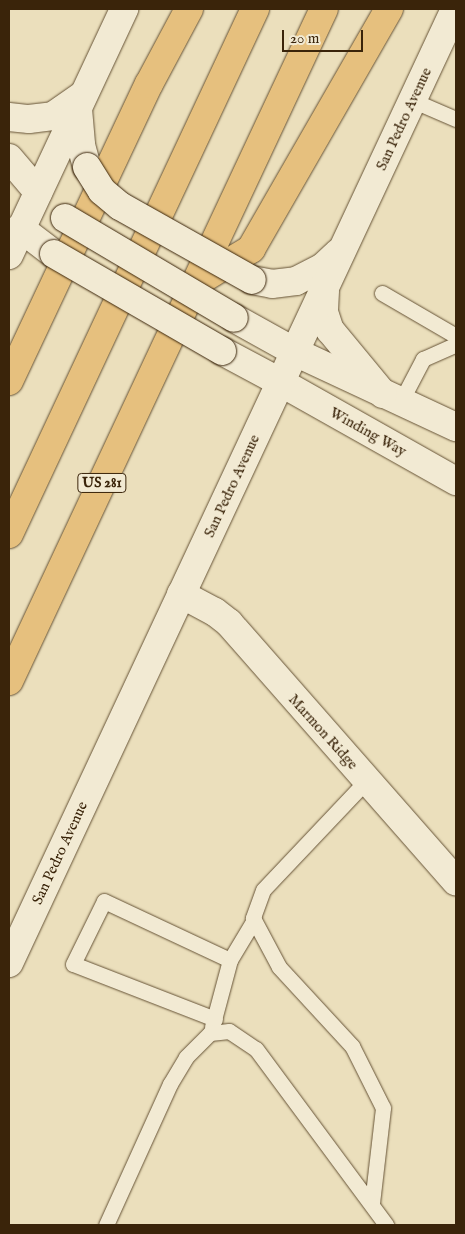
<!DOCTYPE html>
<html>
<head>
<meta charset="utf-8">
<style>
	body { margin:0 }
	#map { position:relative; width:465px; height:1234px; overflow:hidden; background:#ebdfbc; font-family:"IM FELL English",serif }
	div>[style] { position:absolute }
	.roads { filter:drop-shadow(0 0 1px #665336) drop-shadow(0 0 1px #665336) }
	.lane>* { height:15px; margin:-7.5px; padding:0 7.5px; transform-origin:7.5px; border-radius:7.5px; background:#f2ead3 }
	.street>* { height:28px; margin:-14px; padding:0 14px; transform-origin:14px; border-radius:14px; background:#f2ead3 }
	.secondary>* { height:28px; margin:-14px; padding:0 14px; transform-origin:14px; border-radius:14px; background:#f2ead3 }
	.highway>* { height:28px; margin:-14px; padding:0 14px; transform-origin:14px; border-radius:14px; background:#e6c07e }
	.bridges { filter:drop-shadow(0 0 1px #3a240a) drop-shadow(0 0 1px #3a240a) }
	.secondary-bridge>* { height:28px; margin:-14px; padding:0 14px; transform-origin:14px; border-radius:14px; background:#f2ead3 }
	span { translate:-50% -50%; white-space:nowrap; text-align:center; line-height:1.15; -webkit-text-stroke:4px #f2ead3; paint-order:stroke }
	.shield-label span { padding:1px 4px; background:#f2ead3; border:1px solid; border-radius:4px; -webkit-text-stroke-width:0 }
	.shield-label { font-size:14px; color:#3a240a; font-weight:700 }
	.street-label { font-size:15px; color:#3a240a }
	.frame { position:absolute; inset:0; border:10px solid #3a240a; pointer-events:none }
	.scale { position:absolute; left:282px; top:30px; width:81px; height:22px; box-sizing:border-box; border:2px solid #3a240a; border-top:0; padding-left:6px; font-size:15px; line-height:18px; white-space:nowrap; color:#3a240a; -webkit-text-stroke:4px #f2ead3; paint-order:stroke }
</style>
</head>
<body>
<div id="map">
	<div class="roads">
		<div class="lane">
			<i style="left:412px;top:100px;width:48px;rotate:23.4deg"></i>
			<i style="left:382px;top:293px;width:86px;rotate:30.2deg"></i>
			<i style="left:400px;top:403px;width:50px;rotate:-62.4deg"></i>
			<i style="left:423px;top:359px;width:36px;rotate:-24deg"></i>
			<i style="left:367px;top:780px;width:151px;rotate:133.4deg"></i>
			<i style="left:263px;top:890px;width:30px;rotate:110deg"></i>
			<i style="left:253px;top:918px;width:55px;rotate:62deg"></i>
			<i style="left:279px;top:967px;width:108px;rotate:47.3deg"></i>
			<i style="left:352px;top:1046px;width:69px;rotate:63.4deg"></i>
			<i style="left:383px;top:1108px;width:96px;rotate:96.6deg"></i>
			<i style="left:215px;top:1019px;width:152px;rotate:-158.8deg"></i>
			<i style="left:73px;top:964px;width:70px;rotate:-63.8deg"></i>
			<i style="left:104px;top:901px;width:139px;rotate:25.1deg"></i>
			<i style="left:212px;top:1027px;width:69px;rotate:-75deg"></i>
			<i style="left:230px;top:960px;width:47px;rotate:-59deg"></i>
			<i style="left:106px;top:1225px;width:155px;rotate:-65.6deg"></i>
			<i style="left:170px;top:1084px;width:31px;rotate:-59deg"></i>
			<i style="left:186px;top:1057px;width:34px;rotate:-45deg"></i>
			<i style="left:210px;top:1033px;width:19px;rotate:-6deg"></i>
			<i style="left:229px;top:1031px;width:32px;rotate:34deg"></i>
			<i style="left:256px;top:1049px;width:219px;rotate:53.5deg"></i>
		</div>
		<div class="street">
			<i style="left:9px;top:158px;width:45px;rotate:49.5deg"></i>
			<i style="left:295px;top:352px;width:178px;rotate:25deg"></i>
			<i style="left:280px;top:382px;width:202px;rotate:29.4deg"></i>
			<i style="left:181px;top:594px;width:38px;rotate:28deg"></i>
			<i style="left:215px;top:612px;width:18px;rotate:38deg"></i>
			<i style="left:229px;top:623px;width:344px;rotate:48.7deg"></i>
		</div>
		<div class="secondary">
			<i style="left:78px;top:109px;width:36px;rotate:85deg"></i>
			<i style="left:81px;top:145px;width:23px;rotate:75deg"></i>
			<i style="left:9px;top:117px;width:20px;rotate:6deg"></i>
			<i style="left:29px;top:119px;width:24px;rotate:-7deg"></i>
			<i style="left:53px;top:116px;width:35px;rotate:-35deg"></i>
			<i style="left:20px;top:228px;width:43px;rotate:37.4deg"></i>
			<i style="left:9px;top:255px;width:272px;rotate:-64.9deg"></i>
			<i style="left:252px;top:280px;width:20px;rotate:11deg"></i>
			<i style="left:272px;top:284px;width:24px;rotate:-7deg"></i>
			<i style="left:296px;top:281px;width:29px;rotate:-27deg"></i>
			<i style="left:322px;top:268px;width:22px;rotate:-43deg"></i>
			<i style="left:325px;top:291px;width:21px;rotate:93deg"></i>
			<i style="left:324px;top:312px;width:19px;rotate:72deg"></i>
			<i style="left:330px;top:330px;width:83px;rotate:50.4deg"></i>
			<i style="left:234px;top:318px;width:70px;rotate:29.1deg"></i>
			<i style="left:222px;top:351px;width:66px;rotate:28.1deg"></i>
			<i style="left:9px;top:963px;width:1053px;rotate:-64.94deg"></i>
		</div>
		<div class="highway">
			<i style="left:207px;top:276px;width:52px;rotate:-31.5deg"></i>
			<i style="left:251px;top:249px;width:277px;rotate:-60.1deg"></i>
			<i style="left:9px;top:381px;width:328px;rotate:-64.8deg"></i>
			<i style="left:149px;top:84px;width:85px;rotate:-61.9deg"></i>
			<i style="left:9px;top:534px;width:580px;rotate:-64.89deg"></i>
			<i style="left:9px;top:681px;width:742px;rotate:-64.89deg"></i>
		</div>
	</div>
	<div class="bridges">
		<div class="secondary-bridge">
			<i style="left:87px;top:167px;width:28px;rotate:58deg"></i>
			<i style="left:102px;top:191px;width:23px;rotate:40deg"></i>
			<i style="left:120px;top:206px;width:151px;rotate:29.3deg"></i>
			<i style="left:65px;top:218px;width:196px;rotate:30.6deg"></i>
			<i style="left:54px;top:254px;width:194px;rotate:30deg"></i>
		</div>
	</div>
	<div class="shield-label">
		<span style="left:102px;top:483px">US 281</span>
	</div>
	<div class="street-label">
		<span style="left:404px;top:119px;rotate:-65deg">San Pedro Avenue</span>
		<span style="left:368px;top:432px;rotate:29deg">Winding Way</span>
		<span style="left:232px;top:486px;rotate:-65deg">San Pedro Avenue</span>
		<span style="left:323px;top:732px;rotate:48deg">Marmon Ridge</span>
		<span style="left:60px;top:853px;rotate:-65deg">San Pedro Avenue</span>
	</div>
	<div class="frame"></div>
	<div class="scale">20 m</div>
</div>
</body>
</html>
